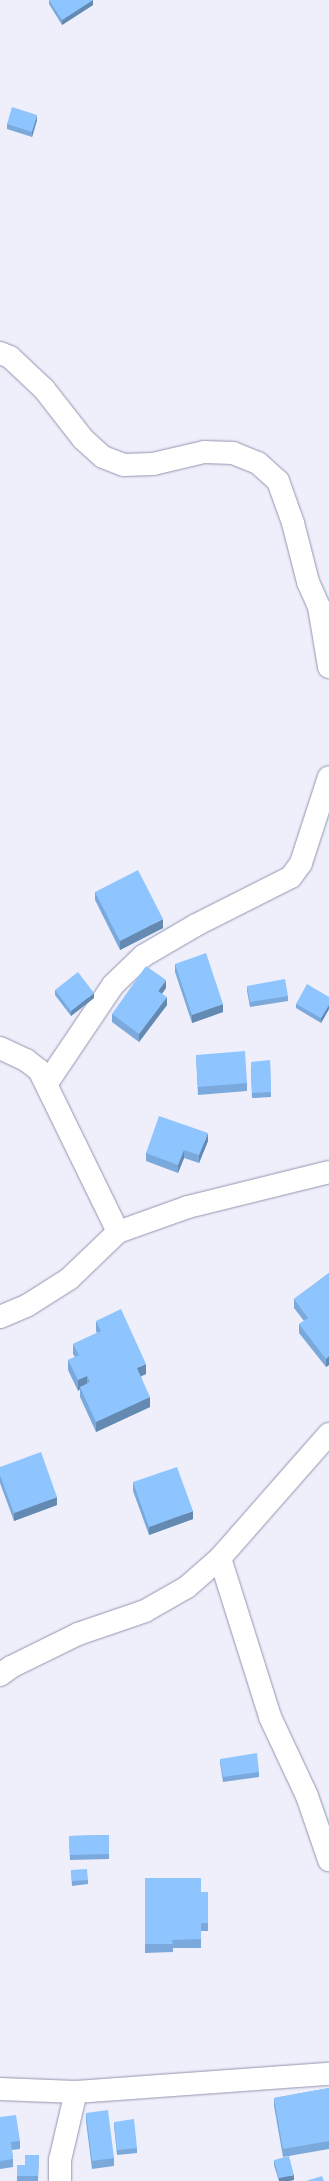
<!DOCTYPE html>
<html>
<head>
<meta charset="utf-8">
<style>
	body { margin:0 }
	#map { position:relative; width:329px; height:2181px; overflow:hidden; background:#efeffb; font-family:Poppins,sans-serif }
	div>[style] { position:absolute }
	.roads { filter:drop-shadow(0 0 1px #9294ae) drop-shadow(0 0 1px #9294ae) }
	.minor>* { height:22px; margin:-11px; padding:0 11px; transform-origin:11px; border-radius:11px; background:#fff }
	.wall>* { inset:0; background:#7ba9db }
	.shaded-wall>* { inset:0; background:#648ab2 }
	.building>* { inset:0; background:#8fc5ff }
	span { translate:-50% -50%; white-space:nowrap; text-align:center; line-height:1.15; -webkit-text-stroke:3px #efeffb; paint-order:stroke }
</style>
</head>
<body>
<div id="map">
	<div class="roads">
		<div class="minor">
			<i style="left:0;top:353px;width:11px;rotate:22deg"></i>
			<i style="left:10px;top:357px;width:47px;rotate:43.3deg"></i>
			<i style="left:44px;top:389px;width:63px;rotate:52deg"></i>
			<i style="left:83px;top:439px;width:27px;rotate:42deg"></i>
			<i style="left:103px;top:457px;width:22px;rotate:21deg"></i>
			<i style="left:124px;top:465px;width:29px;rotate:-2deg"></i>
			<i style="left:153px;top:464px;width:52px;rotate:-13.2deg"></i>
			<i style="left:204px;top:452px;width:29px;rotate:2deg"></i>
			<i style="left:233px;top:453px;width:27px;rotate:22deg"></i>
			<i style="left:258px;top:463px;width:27px;rotate:42deg"></i>
			<i style="left:278px;top:481px;width:45px;rotate:70.3deg"></i>
			<i style="left:293px;top:523px;width:61px;rotate:75.7deg"></i>
			<i style="left:308px;top:582px;width:27px;rotate:66deg"></i>
			<i style="left:319px;top:607px;width:61px;rotate:80.5deg"></i>
			<i style="left:0;top:1048px;width:29px;rotate:25deg"></i>
			<i style="left:26px;top:1060px;width:16px;rotate:38deg"></i>
			<i style="left:39px;top:1070px;width:180px;rotate:64deg"></i>
			<i style="left:47px;top:1083px;width:118px;rotate:-56deg"></i>
			<i style="left:113px;top:985px;width:42px;rotate:-44deg"></i>
			<i style="left:143px;top:956px;width:61px;rotate:-30.3deg"></i>
			<i style="left:196px;top:925px;width:106px;rotate:-26.8deg"></i>
			<i style="left:291px;top:877px;width:17px;rotate:-54deg"></i>
			<i style="left:301px;top:863px;width:90px;rotate:-72deg"></i>
			<i style="left:0;top:1317px;width:30px;rotate:-23deg"></i>
			<i style="left:28px;top:1305px;width:49px;rotate:-32.4deg"></i>
			<i style="left:69px;top:1279px;width:68px;rotate:-43.8deg"></i>
			<i style="left:118px;top:1232px;width:74px;rotate:-19.7deg"></i>
			<i style="left:188px;top:1207px;width:145px;rotate:-13.9deg"></i>
			<i style="left:220px;top:1558px;width:167px;rotate:72.5deg"></i>
			<i style="left:270px;top:1717px;width:87px;rotate:64.9deg"></i>
			<i style="left:307px;top:1796px;width:68px;rotate:71deg"></i>
			<i style="left:0;top:1675px;width:14px;rotate:-36deg"></i>
			<i style="left:11px;top:1667px;width:75px;rotate:-26.2deg"></i>
			<i style="left:78px;top:1634px;width:71px;rotate:-18.9deg"></i>
			<i style="left:145px;top:1611px;width:48px;rotate:-29.7deg"></i>
			<i style="left:187px;top:1587px;width:44px;rotate:-41.3deg"></i>
			<i style="left:220px;top:1558px;width:165px;rotate:-48.7deg"></i>
			<i style="left:0;top:2089px;width:76px;rotate:2.3deg"></i>
			<i style="left:76px;top:2092px;width:254px;rotate:-4.1deg"></i>
			<i style="left:60px;top:2181px;width:21px;rotate:-90deg"></i>
			<i style="left:60px;top:2160px;width:70px;rotate:-76.8deg"></i>
		</div>
	</div>
	<div class="wall">
		<i style="clip-path:polygon(49px 0,93px 0,93px 5px,62px 25px,49px 4px)"></i>
		<i style="clip-path:polygon(37px 120px,32px 137px,7px 129px,7px 124px)"></i>
		<i style="clip-path:polygon(95px 892px,163px 928px,120px 950px,95px 900px)"></i>
		<i style="clip-path:polygon(175px 964px,223px 1012px,192px 1023px,175px 972px)"></i>
		<i style="clip-path:polygon(247px 986px,288px 996px,288px 1001px,250px 1007px,247px 991px)"></i>
		<i style="clip-path:polygon(166px 988px,162px 994px,167px 1005px,139px 1042px,112px 1022px,112px 1014px)"></i>
		<i style="clip-path:polygon(55px 990px,94px 998px,71px 1016px,55px 995px)"></i>
		<i style="clip-path:polygon(329px 997px,329px 1009px,321px 1023px,296px 1008px,296px 1004px)"></i>
		<i style="clip-path:polygon(196px 1055px,247px 1083px,247px 1091px,198px 1095px)"></i>
		<i style="clip-path:polygon(270px 1060px,271px 1097px,252px 1098px,251px 1067px)"></i>
		<i style="clip-path:polygon(208px 1141px,199px 1163px,184px 1158px,178px 1173px,146px 1161px,146px 1153px)"></i>
		<i style="clip-path:polygon(329px 1273px,329px 1365px,326px 1367px,299px 1333px,299px 1324px,304px 1321px,294px 1308px,294px 1299px)"></i>
		<i style="clip-path:polygon(96px 1321px,146px 1374px,141px 1376px,150px 1407px,96px 1432px,80px 1397px,80px 1389px,78px 1391px,68px 1370px,68px 1360px,75px 1357px,73px 1354px,73px 1344px,97px 1333px,96px 1331px)"></i>
		<i style="clip-path:polygon(0 1467px,57px 1505px,14px 1521px,0 1483px)"></i>
		<i style="clip-path:polygon(133px 1482px,193px 1519px,149px 1535px,133px 1491px)"></i>
		<i style="clip-path:polygon(220px 1759px,259px 1772px,259px 1777px,223px 1782px,220px 1763px)"></i>
		<i style="clip-path:polygon(109px 1835px,109px 1859px,70px 1860px,69px 1836px)"></i>
		<i style="clip-path:polygon(71px 1870px,88px 1880px,88px 1884px,72px 1886px)"></i>
		<i style="clip-path:polygon(145px 1878px,201px 1892px,208px 1892px,208px 1931px,201px 1931px,201px 1948px,173px 1948px,173px 1952px,145px 1953px)"></i>
		<i style="clip-path:polygon(329px 2088px,329px 2149px,283px 2157px,274px 2106px,274px 2098px)"></i>
		<i style="clip-path:polygon(86px 2113px,114px 2158px,114px 2166px,92px 2169px,86px 2121px)"></i>
		<i style="clip-path:polygon(0 2117px,20px 2141px,20px 2149px,12px 2150px,13px 2159px,13px 2167px,0 2169px)"></i>
		<i style="clip-path:polygon(114px 2122px,137px 2148px,137px 2153px,117px 2155px,114px 2126px)"></i>
		<i style="clip-path:polygon(39px 2155px,38px 2181px,17px 2181px,17px 2165px,25px 2165px)"></i>
		<i style="clip-path:polygon(274px 2160px,294px 2180px,288px 2181px,279px 2181px,274px 2165px)"></i>
	</div>
	<div class="shaded-wall">
		<i style="clip-path:polygon(93px 0,93px 5px,62px 25px,62px 20px)"></i>
		<i style="clip-path:polygon(37px 115px,37px 120px,32px 137px,32px 132px)"></i>
		<i style="clip-path:polygon(163px 919px,163px 928px,120px 950px,120px 941px)"></i>
		<i style="clip-path:polygon(166px 980px,166px 988px,158px 999px,158px 991px)"></i>
		<i style="clip-path:polygon(94px 993px,94px 998px,71px 1016px,71px 1011px)"></i>
		<i style="clip-path:polygon(167px 997px,167px 1005px,139px 1042px,139px 1034px)"></i>
		<i style="clip-path:polygon(223px 1004px,223px 1012px,192px 1023px,192px 1015px)"></i>
		<i style="clip-path:polygon(329px 1005px,329px 1009px,321px 1023px,321px 1018px)"></i>
		<i style="clip-path:polygon(208px 1133px,208px 1141px,199px 1163px,199px 1155px)"></i>
		<i style="clip-path:polygon(184px 1150px,184px 1158px,178px 1173px,178px 1165px)"></i>
		<i style="clip-path:polygon(329px 1356px,329px 1365px,326px 1367px,326px 1359px)"></i>
		<i style="clip-path:polygon(146px 1364px,146px 1374px,137px 1378px,137px 1368px)"></i>
		<i style="clip-path:polygon(87px 1376px,87px 1386px,80px 1387px,80px 1389px,78px 1391px,78px 1380px)"></i>
		<i style="clip-path:polygon(150px 1397px,150px 1407px,96px 1432px,96px 1422px)"></i>
		<i style="clip-path:polygon(57px 1497px,57px 1505px,14px 1521px,14px 1513px)"></i>
		<i style="clip-path:polygon(193px 1511px,193px 1519px,149px 1535px,149px 1527px)"></i>
		<i style="clip-path:polygon(294px 2175px,294px 2180px,288px 2181px,279px 2181px,279px 2178px)"></i>
	</div>
	<div class="building">
		<i style="clip-path:polygon(49px 0,93px 0,62px 20px)"></i>
		<i style="clip-path:polygon(12px 107px,37px 115px,32px 132px,7px 124px)"></i>
		<i style="clip-path:polygon(138px 870px,163px 919px,120px 941px,95px 892px)"></i>
		<i style="clip-path:polygon(206px 953px,223px 1004px,192px 1015px,175px 964px)"></i>
		<i style="clip-path:polygon(146px 966px,166px 980px,158px 991px,167px 997px,139px 1034px,112px 1014px)"></i>
		<i style="clip-path:polygon(78px 972px,94px 993px,71px 1011px,55px 990px)"></i>
		<i style="clip-path:polygon(285px 979px,288px 996px,250px 1002px,247px 986px)"></i>
		<i style="clip-path:polygon(307px 984px,329px 997px,329px 1005px,321px 1018px,296px 1004px)"></i>
		<i style="clip-path:polygon(245px 1051px,247px 1083px,198px 1087px,196px 1055px)"></i>
		<i style="clip-path:polygon(270px 1060px,271px 1092px,252px 1093px,251px 1062px)"></i>
		<i style="clip-path:polygon(159px 1116px,208px 1133px,199px 1155px,184px 1150px,178px 1165px,146px 1153px)"></i>
		<i style="clip-path:polygon(329px 1273px,329px 1356px,326px 1359px,299px 1324px,308px 1318px,294px 1299px)"></i>
		<i style="clip-path:polygon(121px 1309px,146px 1364px,137px 1368px,150px 1397px,96px 1422px,80px 1387px,90px 1382px,87px 1376px,78px 1380px,68px 1360px,79px 1355px,73px 1344px,101px 1331px,96px 1321px)"></i>
		<i style="clip-path:polygon(41px 1452px,57px 1497px,14px 1513px,0 1475px,0 1467px)"></i>
		<i style="clip-path:polygon(177px 1467px,193px 1511px,149px 1527px,133px 1482px)"></i>
		<i style="clip-path:polygon(257px 1753px,259px 1772px,223px 1777px,220px 1759px)"></i>
		<i style="clip-path:polygon(109px 1835px,109px 1854px,70px 1855px,69px 1836px)"></i>
		<i style="clip-path:polygon(87px 1869px,88px 1880px,72px 1881px,71px 1870px)"></i>
		<i style="clip-path:polygon(145px 1878px,201px 1878px,201px 1892px,208px 1892px,208px 1923px,201px 1923px,201px 1939px,172px 1940px,173px 1944px,145px 1944px)"></i>
		<i style="clip-path:polygon(329px 2088px,329px 2141px,283px 2149px,274px 2098px)"></i>
		<i style="clip-path:polygon(108px 2110px,114px 2158px,92px 2161px,86px 2113px)"></i>
		<i style="clip-path:polygon(16px 2115px,20px 2141px,11px 2142px,13px 2159px,0 2161px,0 2117px)"></i>
		<i style="clip-path:polygon(134px 2119px,137px 2148px,117px 2150px,114px 2122px)"></i>
		<i style="clip-path:polygon(25px 2155px,39px 2155px,38px 2176px,17px 2176px,17px 2165px,25px 2165px)"></i>
		<i style="clip-path:polygon(289px 2156px,294px 2175px,279px 2178px,274px 2160px)"></i>
		<i style="clip-path:polygon(322px 2176px,324px 2181px,306px 2181px)"></i>
	</div>
</div>
</body>
</html>
